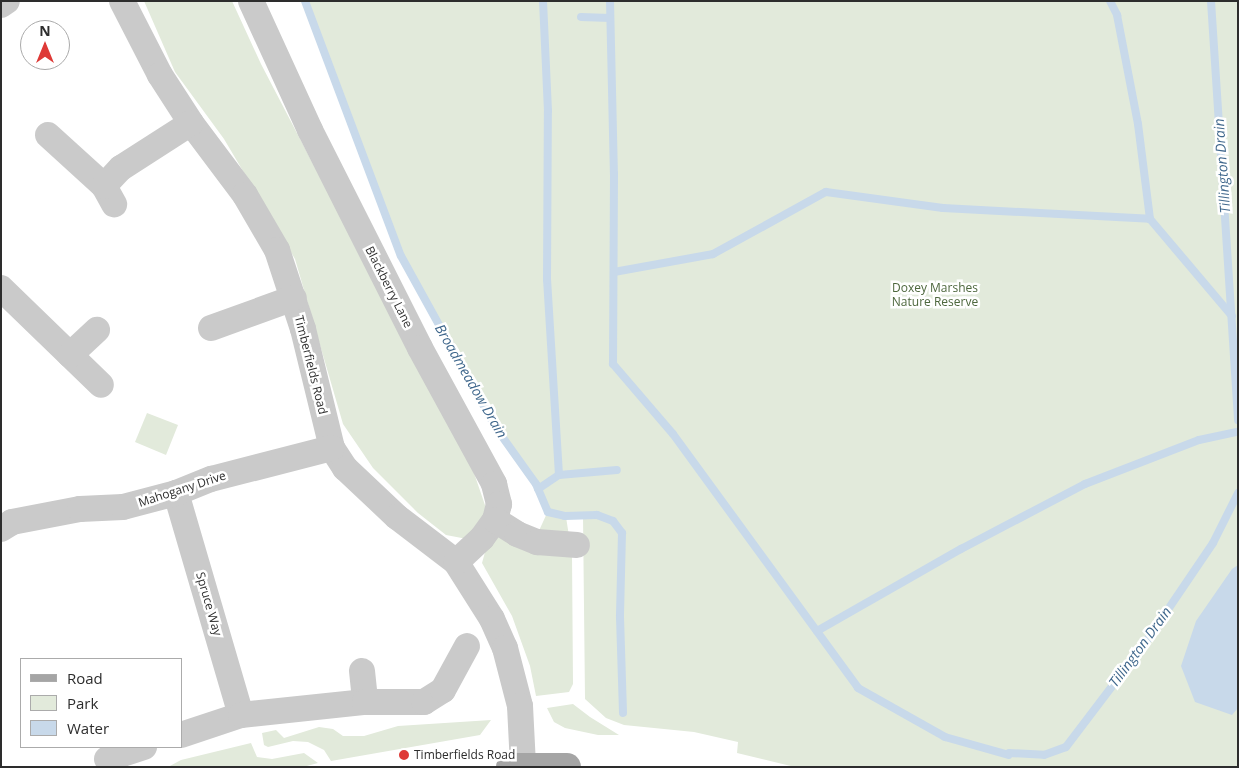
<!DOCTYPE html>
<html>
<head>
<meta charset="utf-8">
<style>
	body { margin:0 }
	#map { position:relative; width:1239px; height:768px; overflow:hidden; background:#fff; font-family:"Open Sans",sans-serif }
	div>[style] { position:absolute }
	.green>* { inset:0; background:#e2eadb }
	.water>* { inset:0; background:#c8d9ea }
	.stream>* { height:8px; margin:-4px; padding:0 4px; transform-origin:4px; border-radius:4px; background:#c8d9ea }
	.minor>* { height:26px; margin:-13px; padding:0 13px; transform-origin:13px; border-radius:13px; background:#cacaca }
	.major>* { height:28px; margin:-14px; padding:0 14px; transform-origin:14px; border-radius:14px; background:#a5a5a5 }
	.dots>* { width:14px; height:14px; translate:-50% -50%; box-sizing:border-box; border:2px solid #fff; border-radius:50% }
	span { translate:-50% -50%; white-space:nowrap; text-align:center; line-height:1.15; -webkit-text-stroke:5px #fff; paint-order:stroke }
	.street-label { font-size:12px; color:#2d2d2d }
	.park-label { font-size:12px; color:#4d673d }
	.poi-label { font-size:12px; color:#2d2d2d }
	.left { translate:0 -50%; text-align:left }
	.water-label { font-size:14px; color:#3f678c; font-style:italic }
	.frame { position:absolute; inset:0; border:2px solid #2d2d2d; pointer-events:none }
	.legend { position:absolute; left:20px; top:658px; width:162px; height:90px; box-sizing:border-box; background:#fff; border:1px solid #ababab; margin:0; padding:6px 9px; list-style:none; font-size:15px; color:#2d2d2d }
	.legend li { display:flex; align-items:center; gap:10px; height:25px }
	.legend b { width:25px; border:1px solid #ababab }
	.north { position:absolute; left:20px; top:20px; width:50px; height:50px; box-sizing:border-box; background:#fff; border:1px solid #ababab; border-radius:50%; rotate:0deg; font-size:14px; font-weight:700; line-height:20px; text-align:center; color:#2d2d2d }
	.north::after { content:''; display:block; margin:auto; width:18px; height:22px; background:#de3936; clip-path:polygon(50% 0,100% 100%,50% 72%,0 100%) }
</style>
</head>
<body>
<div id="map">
	<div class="green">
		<i style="clip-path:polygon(144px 1px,232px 1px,261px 64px,474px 473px,487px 511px,467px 539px,446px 535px,418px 513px,373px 468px,343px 424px,295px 259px,224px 139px,175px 72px)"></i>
		<i style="clip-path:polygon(305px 1px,1238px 1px,1238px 767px,795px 767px,737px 753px,738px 742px,694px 732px,624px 725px,606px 718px,585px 699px,583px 516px,566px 517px,572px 555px,573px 684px,569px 692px,536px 696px,530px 666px,512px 616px,482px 563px,487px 545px,501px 535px,537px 535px,548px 511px,536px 484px,496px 428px,401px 256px)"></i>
		<i style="clip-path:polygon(147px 413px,178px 425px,166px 455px,135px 442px)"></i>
		<i style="clip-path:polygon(573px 704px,590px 717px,619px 735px,598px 735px,565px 728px,554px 722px,547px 708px)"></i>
		<i style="clip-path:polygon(491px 720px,480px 735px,331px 761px,324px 750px,308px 742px,293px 741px,268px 747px,264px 745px,262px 733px,276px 730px,284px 738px,319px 727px,333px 729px,343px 736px,364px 736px,398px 726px)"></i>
		<i style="clip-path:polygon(251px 743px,257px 757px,272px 759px,304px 753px,318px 763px,303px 767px,168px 767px,181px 760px)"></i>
	</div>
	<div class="water">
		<i style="clip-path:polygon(1238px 565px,1238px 708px,1232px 715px,1195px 702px,1181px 666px,1196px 621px,1232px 569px)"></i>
	</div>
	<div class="stream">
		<i style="left:305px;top:1px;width:272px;rotate:69.4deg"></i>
		<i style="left:401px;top:256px;width:196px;rotate:61.1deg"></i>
		<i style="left:496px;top:428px;width:69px;rotate:54.5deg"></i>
		<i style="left:536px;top:484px;width:30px;rotate:67deg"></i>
		<i style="left:548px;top:512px;width:17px;rotate:13deg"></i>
		<i style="left:565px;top:516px;width:32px;rotate:-2deg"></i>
		<i style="left:597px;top:515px;width:17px;rotate:21deg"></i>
		<i style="left:613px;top:521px;width:15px;rotate:53deg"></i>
		<i style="left:622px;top:533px;width:84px;rotate:91.4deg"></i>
		<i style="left:620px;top:617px;width:96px;rotate:88.2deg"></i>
		<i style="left:610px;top:1px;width:173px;rotate:88.7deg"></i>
		<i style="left:614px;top:174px;width:190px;rotate:90.3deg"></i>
		<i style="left:613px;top:364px;width:92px;rotate:49.4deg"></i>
		<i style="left:673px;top:434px;width:314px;rotate:53.9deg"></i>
		<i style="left:858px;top:688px;width:100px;rotate:29.4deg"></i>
		<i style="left:945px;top:737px;width:66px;rotate:15.7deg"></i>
		<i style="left:1110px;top:1px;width:16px;rotate:63deg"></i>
		<i style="left:1117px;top:15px;width:111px;rotate:79.1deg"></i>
		<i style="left:1138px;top:124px;width:96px;rotate:82.8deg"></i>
		<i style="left:1211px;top:1px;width:420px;rotate:86.3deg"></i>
		<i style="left:581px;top:17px;width:29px;rotate:2deg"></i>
		<i style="left:614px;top:272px;width:101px;rotate:-10.3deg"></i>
		<i style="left:713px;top:254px;width:129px;rotate:-28.8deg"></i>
		<i style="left:826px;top:192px;width:118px;rotate:7.8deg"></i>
		<i style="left:943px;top:208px;width:207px;rotate:3deg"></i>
		<i style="left:1150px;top:219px;width:127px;rotate:49.8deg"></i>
		<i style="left:559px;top:475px;width:58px;rotate:-4.9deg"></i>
		<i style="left:538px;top:489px;width:25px;rotate:-34deg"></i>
		<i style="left:559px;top:475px;width:195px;rotate:-93.5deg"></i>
		<i style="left:547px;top:280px;width:169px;rotate:-89.7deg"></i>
		<i style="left:548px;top:111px;width:110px;rotate:-92.6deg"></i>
		<i style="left:817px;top:631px;width:166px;rotate:-29.7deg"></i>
		<i style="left:961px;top:549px;width:140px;rotate:-27.7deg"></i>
		<i style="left:1085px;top:484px;width:122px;rotate:-21.1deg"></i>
		<i style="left:1199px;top:440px;width:40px;rotate:-12deg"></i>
		<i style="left:1009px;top:753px;width:35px;rotate:3deg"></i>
		<i style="left:1044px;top:755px;width:23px;rotate:-20deg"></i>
		<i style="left:1066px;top:747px;width:136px;rotate:-52.8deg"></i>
		<i style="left:1148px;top:639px;width:116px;rotate:-55.9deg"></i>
		<i style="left:1213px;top:543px;width:56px;rotate:-63.4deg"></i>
	</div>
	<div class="minor">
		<i style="left:122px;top:1px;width:83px;rotate:62.8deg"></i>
		<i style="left:160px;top:75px;width:57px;rotate:57.1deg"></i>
		<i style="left:191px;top:123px;width:90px;rotate:53.1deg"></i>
		<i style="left:245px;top:195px;width:64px;rotate:59.8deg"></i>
		<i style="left:277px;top:250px;width:83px;rotate:71.8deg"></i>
		<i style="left:303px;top:329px;width:122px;rotate:76.3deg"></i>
		<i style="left:332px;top:448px;width:24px;rotate:57deg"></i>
		<i style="left:345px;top:468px;width:71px;rotate:43.3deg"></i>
		<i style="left:397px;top:517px;width:74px;rotate:37.3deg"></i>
		<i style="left:456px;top:562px;width:67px;rotate:57.7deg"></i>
		<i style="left:492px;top:619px;width:32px;rotate:66deg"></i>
		<i style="left:505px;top:648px;width:60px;rotate:75.5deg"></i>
		<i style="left:520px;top:706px;width:60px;rotate:87.1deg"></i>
		<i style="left:251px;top:1px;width:142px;rotate:65.4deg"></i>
		<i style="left:310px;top:130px;width:244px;rotate:63.2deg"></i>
		<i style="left:420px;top:348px;width:155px;rotate:61.4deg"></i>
		<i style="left:494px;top:484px;width:21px;rotate:76deg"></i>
		<i style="left:499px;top:504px;width:16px;rotate:104deg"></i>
		<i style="left:495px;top:520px;width:22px;rotate:126deg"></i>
		<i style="left:482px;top:538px;width:35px;rotate:137deg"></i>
		<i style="left:1px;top:5px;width:7px;rotate:-34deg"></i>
		<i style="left:48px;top:135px;width:76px;rotate:42.3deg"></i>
		<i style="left:104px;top:186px;width:21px;rotate:61deg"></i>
		<i style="left:104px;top:186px;width:25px;rotate:-47deg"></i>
		<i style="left:121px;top:168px;width:83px;rotate:-32.7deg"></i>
		<i style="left:1px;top:288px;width:139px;rotate:44.1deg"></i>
		<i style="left:211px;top:328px;width:88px;rotate:-19.9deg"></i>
		<i style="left:70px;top:355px;width:37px;rotate:-43deg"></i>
		<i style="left:176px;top:493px;width:231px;rotate:73.7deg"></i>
		<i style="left:241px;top:715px;width:63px;rotate:161.6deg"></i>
		<i style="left:495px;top:520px;width:26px;rotate:32deg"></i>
		<i style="left:517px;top:534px;width:22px;rotate:22deg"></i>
		<i style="left:537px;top:542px;width:40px;rotate:4.3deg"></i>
		<i style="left:1px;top:529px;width:13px;rotate:-32deg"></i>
		<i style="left:12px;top:522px;width:69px;rotate:-10.8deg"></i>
		<i style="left:80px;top:509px;width:43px;rotate:-2.7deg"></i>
		<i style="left:123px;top:507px;width:55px;rotate:-14.8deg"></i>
		<i style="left:176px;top:493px;width:38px;rotate:-22deg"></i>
		<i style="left:211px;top:479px;width:125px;rotate:-14.4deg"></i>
		<i style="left:362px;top:671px;width:31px;rotate:84deg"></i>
		<i style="left:241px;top:715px;width:125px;rotate:-6deg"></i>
		<i style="left:365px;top:702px;width:59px"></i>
		<i style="left:424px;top:702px;width:22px;rotate:-32deg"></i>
		<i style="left:443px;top:690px;width:50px;rotate:-61.4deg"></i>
		<i style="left:107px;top:759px;width:39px;rotate:-18deg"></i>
	</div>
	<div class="major">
		<i style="left:510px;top:767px;width:57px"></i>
	</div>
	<div class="dots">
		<i style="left:404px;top:755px;background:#de3936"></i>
	</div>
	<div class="street-label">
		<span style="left:389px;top:287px;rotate:63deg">Blackberry Lane</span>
		<span style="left:311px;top:365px;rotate:76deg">Timberfields Road</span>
		<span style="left:182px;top:489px;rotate:-18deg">Mahogany Drive</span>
		<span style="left:209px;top:604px;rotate:74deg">Spruce Way</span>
	</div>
	<div class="park-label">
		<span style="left:935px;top:295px">Doxey Marshes<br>Nature Reserve</span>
	</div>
	<div class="poi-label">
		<span class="left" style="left:414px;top:755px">Timberfields Road</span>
	</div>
	<div class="water-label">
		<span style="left:1222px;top:166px;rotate:-94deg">Tillington Drain</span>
		<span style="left:471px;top:381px;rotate:60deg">Broadmeadow Drain</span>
		<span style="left:1140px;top:647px;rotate:-54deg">Tillington Drain</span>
	</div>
	<div class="frame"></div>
	<ul class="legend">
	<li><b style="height:6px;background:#a5a5a5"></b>Road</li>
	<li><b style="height:14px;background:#e2eadb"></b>Park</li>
	<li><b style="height:14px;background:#c8d9ea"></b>Water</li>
	</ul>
	<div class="north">N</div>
</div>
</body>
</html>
